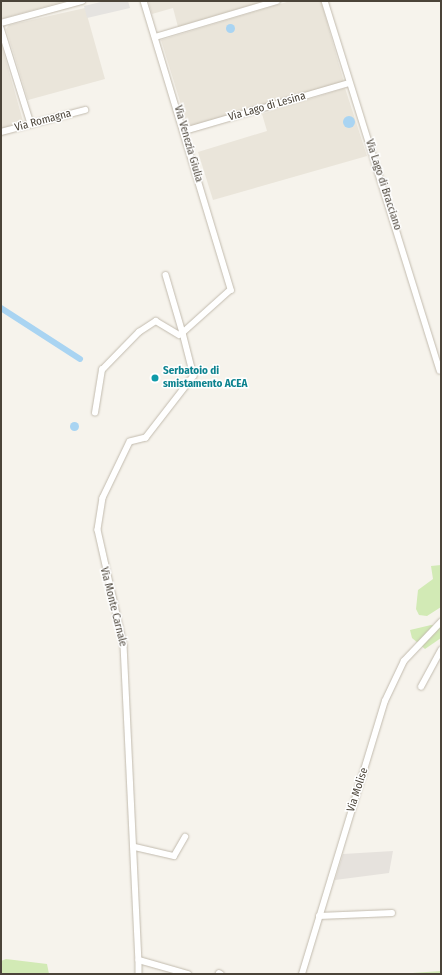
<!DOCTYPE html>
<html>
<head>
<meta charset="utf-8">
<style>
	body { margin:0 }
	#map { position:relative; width:442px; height:975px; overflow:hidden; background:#f6f3ec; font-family:"Fira Sans Condensed",sans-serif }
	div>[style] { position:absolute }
	.residential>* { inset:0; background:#eae5da }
	.industrial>* { inset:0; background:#e6e2dd }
	.green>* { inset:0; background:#d2eab5 }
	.parking>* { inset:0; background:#e5e3e0 }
	.water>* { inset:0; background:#a9d4f2 }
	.round { border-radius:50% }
	.canal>* { height:6px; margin:-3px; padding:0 3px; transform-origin:3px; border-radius:3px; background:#a9d4f2 }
	.roads { filter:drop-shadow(0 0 1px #c2bbae) drop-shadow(0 0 1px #c2bbae) }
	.minor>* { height:5.5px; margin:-2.75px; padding:0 2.75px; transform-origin:2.75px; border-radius:2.75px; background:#fff }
	.dots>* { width:11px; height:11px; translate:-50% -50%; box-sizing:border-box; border:2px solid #fff; border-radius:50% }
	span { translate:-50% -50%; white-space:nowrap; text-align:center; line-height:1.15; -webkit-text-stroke:3px #fff; paint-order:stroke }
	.street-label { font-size:11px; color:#4b4439 }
	.culture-label { font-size:11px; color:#0d838f; font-weight:700 }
	.left { translate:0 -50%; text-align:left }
	.frame { position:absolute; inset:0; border:2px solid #4b4439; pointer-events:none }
</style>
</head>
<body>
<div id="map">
	<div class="residential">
		<i style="clip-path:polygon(1px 1px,66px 1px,1px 19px)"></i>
		<i style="clip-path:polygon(148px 1px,264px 1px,178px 27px,173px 8px,152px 14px)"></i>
		<i style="clip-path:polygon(290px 1px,321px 1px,344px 82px,188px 127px,161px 40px)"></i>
		<i style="clip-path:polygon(85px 8px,105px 79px,28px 100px,6px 29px,9px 25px)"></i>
		<i style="clip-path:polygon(1px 43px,23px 121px,23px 124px,1px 130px)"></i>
		<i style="clip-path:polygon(345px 88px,367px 156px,213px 200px,198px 152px,267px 131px,262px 114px)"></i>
	</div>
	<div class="industrial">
		<i style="clip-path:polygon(393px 851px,389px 873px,335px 880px,343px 854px)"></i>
	</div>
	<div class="green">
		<i style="clip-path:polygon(441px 565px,441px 607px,427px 616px,419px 615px,416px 609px,418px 590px,433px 579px,431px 566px)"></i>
		<i style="clip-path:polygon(431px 625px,441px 627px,441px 638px,425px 649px,412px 638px,410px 630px)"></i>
		<i style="clip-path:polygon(6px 959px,47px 964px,49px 974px,1px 974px,1px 961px)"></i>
		<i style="clip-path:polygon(441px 971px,441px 974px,398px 974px)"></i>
	</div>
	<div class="parking">
		<i style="clip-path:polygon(105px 1px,128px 1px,130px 8px,87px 18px,84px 6px)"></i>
	</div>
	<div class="water">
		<i class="round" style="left:225.5px;top:23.5px;width:9px;height:9px"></i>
		<i class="round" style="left:343px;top:116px;width:12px;height:12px"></i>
		<i class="round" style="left:69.5px;top:421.5px;width:9px;height:9px"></i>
	</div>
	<div class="canal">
		<i style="left:1px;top:308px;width:94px;rotate:32.8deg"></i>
	</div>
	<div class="roads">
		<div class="minor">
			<i style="left:144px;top:1px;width:302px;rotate:73.2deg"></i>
			<i style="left:231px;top:290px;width:64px;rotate:138.1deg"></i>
			<i style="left:183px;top:333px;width:44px;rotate:75.7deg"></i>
			<i style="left:194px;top:376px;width:78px;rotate:127.7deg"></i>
			<i style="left:146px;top:438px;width:16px;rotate:166deg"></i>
			<i style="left:130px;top:442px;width:62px;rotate:115.7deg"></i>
			<i style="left:103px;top:498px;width:32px;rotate:99deg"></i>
			<i style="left:98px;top:530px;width:118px;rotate:77.3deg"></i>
			<i style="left:124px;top:645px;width:315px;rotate:87.3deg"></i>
			<i style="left:139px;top:960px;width:51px;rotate:15.9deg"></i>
			<i style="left:325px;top:1px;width:387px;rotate:72.7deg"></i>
			<i style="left:1px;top:23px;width:84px;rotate:-15.2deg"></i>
			<i style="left:1px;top:28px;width:101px;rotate:72.6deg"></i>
			<i style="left:155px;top:37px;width:127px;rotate:-16.4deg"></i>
			<i style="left:185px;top:131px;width:171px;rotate:-16.3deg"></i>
			<i style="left:1px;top:132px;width:87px;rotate:-14.7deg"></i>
			<i style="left:166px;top:275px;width:60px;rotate:73.7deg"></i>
			<i style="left:95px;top:413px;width:44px;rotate:-80.8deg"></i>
			<i style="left:102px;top:370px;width:53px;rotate:-45.8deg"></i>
			<i style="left:139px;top:332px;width:20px;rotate:-33deg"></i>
			<i style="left:156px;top:321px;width:27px;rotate:31deg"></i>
			<i style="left:421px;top:687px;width:42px;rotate:-61.6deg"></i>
			<i style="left:135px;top:847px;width:40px;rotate:13deg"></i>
			<i style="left:174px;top:856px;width:22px;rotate:-60deg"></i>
			<i style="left:319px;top:916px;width:73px;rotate:-2.4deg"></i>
			<i style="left:139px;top:960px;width:14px;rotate:90deg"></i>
			<i style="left:219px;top:973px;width:2px;rotate:27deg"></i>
			<i style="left:302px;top:974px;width:285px;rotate:-73.1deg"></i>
			<i style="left:385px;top:701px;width:44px;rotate:-64.6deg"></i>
			<i style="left:404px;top:661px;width:54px;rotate:-46.5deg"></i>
		</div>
	</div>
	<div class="dots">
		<i style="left:155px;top:378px;background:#0f9aa8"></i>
	</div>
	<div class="street-label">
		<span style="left:267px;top:107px;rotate:-16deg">Via Lago di Lesina</span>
		<span style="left:43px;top:121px;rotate:-15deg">Via Romagna</span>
		<span style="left:188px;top:144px;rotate:74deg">Via Venezia Giulia</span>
		<span style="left:383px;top:185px;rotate:72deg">Via Lago di Bracciano</span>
		<span style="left:113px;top:607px;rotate:76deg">Via Monte Carnale</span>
		<span style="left:358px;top:790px;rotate:-72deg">Via Molise</span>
	</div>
	<div class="culture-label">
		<span class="left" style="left:163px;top:378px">Serbatoio di<br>smistamento ACEA</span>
	</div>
	<div class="frame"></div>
</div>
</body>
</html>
